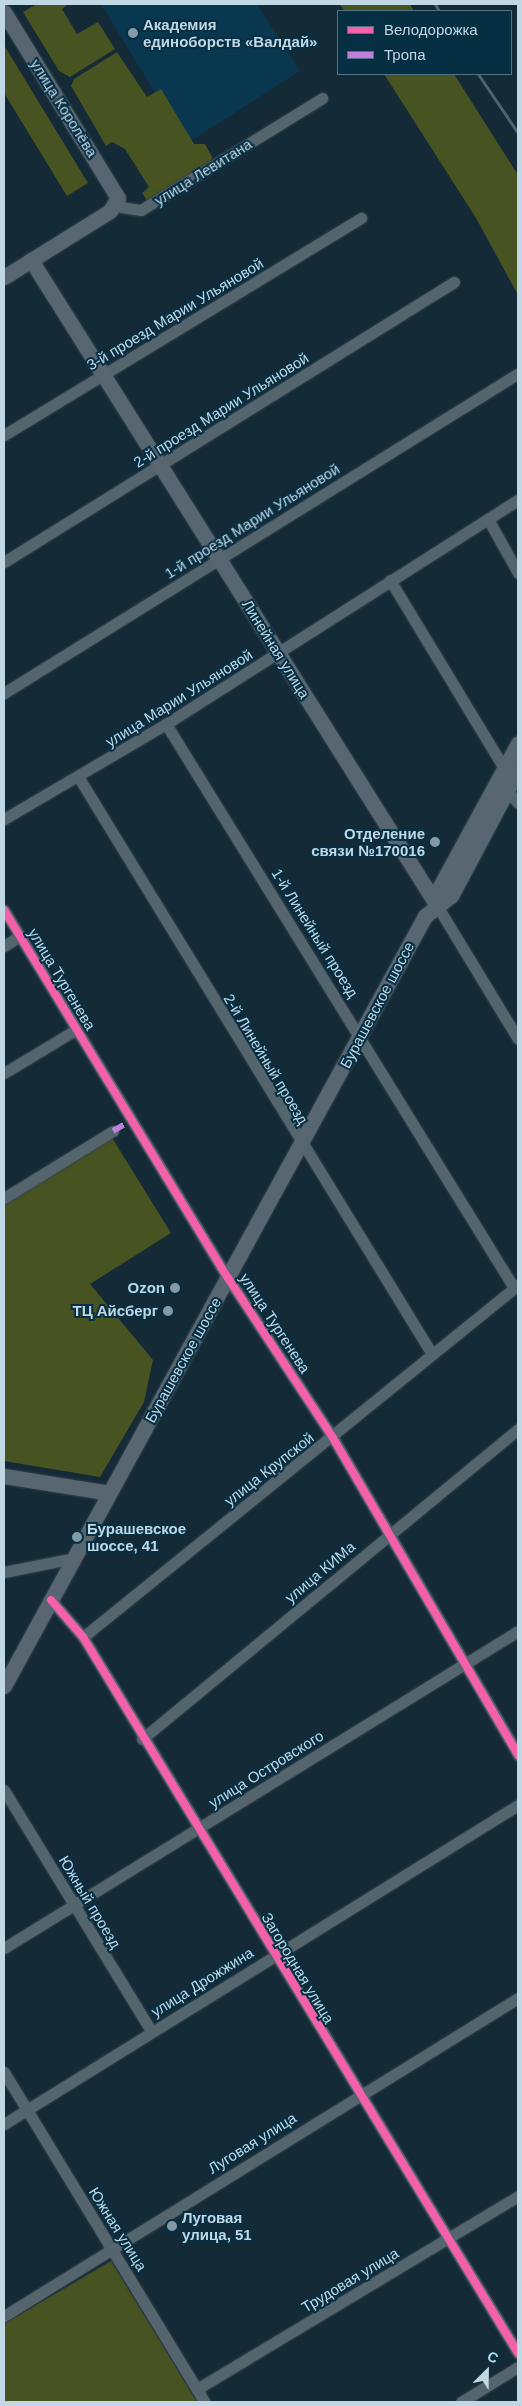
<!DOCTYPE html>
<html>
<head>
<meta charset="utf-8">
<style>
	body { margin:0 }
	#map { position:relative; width:522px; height:2406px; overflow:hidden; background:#142a36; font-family:Arial,sans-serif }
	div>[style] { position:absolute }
	.built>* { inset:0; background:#08374f }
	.green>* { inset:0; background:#485322 }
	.roads { filter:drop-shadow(0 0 1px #34434c) drop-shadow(0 0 1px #34434c) }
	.minor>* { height:11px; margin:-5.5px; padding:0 5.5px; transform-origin:5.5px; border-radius:5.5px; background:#55656e }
	.major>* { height:15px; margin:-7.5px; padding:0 7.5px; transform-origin:7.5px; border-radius:7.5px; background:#586672 }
	.rail>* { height:3px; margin:-1.5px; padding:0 1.5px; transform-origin:1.5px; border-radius:1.5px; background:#50616b }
	.quiet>* { height:6px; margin-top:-3px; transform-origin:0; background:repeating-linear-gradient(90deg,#c07fdc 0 12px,transparent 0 18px) }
	.cycleway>* { height:8px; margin:-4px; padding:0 4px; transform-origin:4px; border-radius:4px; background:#f560ab }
	.dots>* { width:14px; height:14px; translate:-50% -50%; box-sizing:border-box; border:2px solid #062f44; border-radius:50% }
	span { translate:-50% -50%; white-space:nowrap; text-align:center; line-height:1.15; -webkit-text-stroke:4px #062f44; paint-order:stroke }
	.poi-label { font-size:15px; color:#c2d7e4; font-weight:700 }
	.left { translate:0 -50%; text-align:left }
	.right { translate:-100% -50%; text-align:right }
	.street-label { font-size:15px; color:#c2d7e4 }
	.frame { position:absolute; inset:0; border:5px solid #c2d7e4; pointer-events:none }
	.legend { position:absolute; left:337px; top:10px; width:175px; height:65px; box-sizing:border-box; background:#062f44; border:1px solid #517284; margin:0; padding:6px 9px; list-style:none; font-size:15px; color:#c2d7e4 }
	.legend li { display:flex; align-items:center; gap:10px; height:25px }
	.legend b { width:25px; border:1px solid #517284 }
	.north { position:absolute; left:462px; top:2346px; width:50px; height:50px; -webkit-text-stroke:4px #062f44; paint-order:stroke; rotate:23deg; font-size:14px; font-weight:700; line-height:20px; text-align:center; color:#c2d7e4 }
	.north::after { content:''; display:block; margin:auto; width:18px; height:22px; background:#c2d7e4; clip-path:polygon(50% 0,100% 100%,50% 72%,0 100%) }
</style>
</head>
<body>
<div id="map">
	<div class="built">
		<i style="clip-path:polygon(101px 4px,257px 4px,300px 71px,186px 144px)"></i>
	</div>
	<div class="green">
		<i style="clip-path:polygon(37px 4px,69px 4px,62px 9px,77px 34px,98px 22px,115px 49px,70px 77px,59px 71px,23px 12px)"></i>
		<i style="clip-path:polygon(340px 4px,410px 4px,414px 11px,344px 11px)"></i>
		<i style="clip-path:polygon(4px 45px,88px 183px,67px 196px,4px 93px)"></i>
		<i style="clip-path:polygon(117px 52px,147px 97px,161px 89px,194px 144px,205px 144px,212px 157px,211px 163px,148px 202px,142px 193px,149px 187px,125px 149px,112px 142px,106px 146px,71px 86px,74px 79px)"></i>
		<i style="clip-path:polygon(384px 74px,454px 74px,518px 175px,518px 295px,476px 218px)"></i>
		<i style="clip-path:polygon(111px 1136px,171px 1233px,90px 1284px,153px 1360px,144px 1402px,100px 1477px,4px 1461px,4px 1202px)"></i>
		<i style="clip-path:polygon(111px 2261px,197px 2402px,4px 2402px,4px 2324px)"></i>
	</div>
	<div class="roads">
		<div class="minor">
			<i style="left:115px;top:206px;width:26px;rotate:9deg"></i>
			<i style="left:141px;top:210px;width:213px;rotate:-31.7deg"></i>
			<i style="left:4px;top:435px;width:418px;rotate:-31.3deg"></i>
			<i style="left:488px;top:519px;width:62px;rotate:60.9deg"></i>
			<i style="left:4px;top:562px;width:530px;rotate:-31.89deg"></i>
			<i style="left:390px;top:580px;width:220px;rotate:58.8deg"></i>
			<i style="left:4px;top:693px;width:604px;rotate:-31.87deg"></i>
			<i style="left:166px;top:724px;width:663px;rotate:58.32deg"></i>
			<i style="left:79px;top:778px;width:676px;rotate:58.5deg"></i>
			<i style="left:507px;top:790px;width:17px;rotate:50deg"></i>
			<i style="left:4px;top:819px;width:188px;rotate:-30.4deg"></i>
			<i style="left:166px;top:724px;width:417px;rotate:-32.5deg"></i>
			<i style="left:436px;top:904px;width:158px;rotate:58.7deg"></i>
			<i style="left:4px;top:910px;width:431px;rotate:58.7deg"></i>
			<i style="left:228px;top:1278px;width:191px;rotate:56.7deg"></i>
			<i style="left:333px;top:1438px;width:367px;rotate:59.7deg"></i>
			<i style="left:4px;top:946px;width:19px;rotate:-32deg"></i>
			<i style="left:4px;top:1073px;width:85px;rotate:-31.1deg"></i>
			<i style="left:4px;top:1198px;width:128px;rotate:-31.6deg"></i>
			<i style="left:4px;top:1572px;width:71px;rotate:-11.3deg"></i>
			<i style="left:51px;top:1600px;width:49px;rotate:49.1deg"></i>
			<i style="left:83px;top:1637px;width:838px;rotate:58.72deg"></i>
			<i style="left:83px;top:1637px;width:560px;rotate:-38.98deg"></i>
			<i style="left:142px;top:1739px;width:487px;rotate:-39.5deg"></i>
			<i style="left:4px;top:1790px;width:282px;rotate:58.6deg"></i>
			<i style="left:4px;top:1948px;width:604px;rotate:-31.66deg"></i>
			<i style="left:4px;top:2072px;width:386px;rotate:58.7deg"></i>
			<i style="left:4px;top:2124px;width:605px;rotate:-31.82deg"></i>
			<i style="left:4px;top:2316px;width:604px;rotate:-31.74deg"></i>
			<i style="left:197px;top:2389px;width:375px;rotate:-31deg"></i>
			<i style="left:461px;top:2402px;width:67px;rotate:-31.6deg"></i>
		</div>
		<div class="major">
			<i style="left:4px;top:12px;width:218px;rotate:58.5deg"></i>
			<i style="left:118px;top:198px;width:15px;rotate:122deg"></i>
			<i style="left:110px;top:211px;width:125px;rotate:148.1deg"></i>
			<i style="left:31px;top:260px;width:761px;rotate:57.83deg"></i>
			<i style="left:436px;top:904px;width:14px;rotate:-82deg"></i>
			<i style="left:438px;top:890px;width:167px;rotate:-61.4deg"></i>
			<i style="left:4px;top:1476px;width:107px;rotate:9.1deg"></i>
			<i style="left:4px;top:1686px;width:878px;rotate:-61.33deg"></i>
			<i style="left:425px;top:916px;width:33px;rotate:-38deg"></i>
			<i style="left:451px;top:896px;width:143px;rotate:-62deg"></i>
		</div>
	</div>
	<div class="rail">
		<i style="left:435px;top:4px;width:8px;rotate:60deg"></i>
		<i style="left:478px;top:74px;width:71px;rotate:55.9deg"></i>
	</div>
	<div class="quiet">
		<i style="left:113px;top:1131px;width:22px;rotate:-30deg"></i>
	</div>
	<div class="cycleway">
		<i style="left:4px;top:910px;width:431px;rotate:58.7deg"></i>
		<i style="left:228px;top:1278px;width:191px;rotate:56.7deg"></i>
		<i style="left:333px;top:1438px;width:367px;rotate:59.7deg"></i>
		<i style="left:51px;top:1600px;width:49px;rotate:49.1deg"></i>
		<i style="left:83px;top:1637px;width:838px;rotate:58.72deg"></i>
	</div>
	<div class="dots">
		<i style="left:133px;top:33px;background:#859aa7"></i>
		<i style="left:435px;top:842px;background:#859aa7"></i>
		<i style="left:175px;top:1288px;background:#859aa7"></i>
		<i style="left:168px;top:1311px;background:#859aa7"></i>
		<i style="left:77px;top:1537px;background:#859aa7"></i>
		<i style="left:172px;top:2226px;background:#859aa7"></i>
	</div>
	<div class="poi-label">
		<span class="left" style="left:143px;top:33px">Академия<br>единоборств «Валдай»</span>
		<span class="right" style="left:425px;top:842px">Отделение<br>связи №170016</span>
		<span class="right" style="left:165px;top:1288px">Ozon</span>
		<span class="right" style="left:158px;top:1311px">ТЦ Айсберг</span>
		<span class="left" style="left:87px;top:1537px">Бурашевское<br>шоссе, 41</span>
		<span class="left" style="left:182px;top:2226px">Луговая<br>улица, 51</span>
	</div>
	<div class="street-label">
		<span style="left:64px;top:108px;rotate:58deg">улица Королёва</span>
		<span style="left:203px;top:172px;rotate:-32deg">улица Левитана</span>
		<span style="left:175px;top:314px;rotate:-31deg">3-й проезд Марии Ульяновой</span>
		<span style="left:221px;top:410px;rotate:-32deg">2-й проезд Марии Ульяновой</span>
		<span style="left:252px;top:521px;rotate:-32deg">1-й проезд Марии Ульяновой</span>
		<span style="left:276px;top:649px;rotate:58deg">Линейная улица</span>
		<span style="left:179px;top:698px;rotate:-32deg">улица Марии Ульяновой</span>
		<span style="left:315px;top:933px;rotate:58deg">1-й Линейный проезд</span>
		<span style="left:62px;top:979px;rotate:59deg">улица Тургенева</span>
		<span style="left:377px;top:1005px;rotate:-62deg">Бурашевское шоссе</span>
		<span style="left:266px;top:1059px;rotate:59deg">2-й Линейный проезд</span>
		<span style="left:275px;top:1323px;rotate:57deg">улица Тургенева</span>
		<span style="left:183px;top:1360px;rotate:-61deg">Бурашевское шоссе</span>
		<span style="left:269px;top:1469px;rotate:-38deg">улица Крупской</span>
		<span style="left:320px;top:1572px;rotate:-40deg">улица КИМа</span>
		<span style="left:266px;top:1769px;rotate:-32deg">улица Островского</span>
		<span style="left:90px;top:1902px;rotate:59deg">Южный проезд</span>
		<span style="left:298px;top:1968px;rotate:59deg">Загородная улица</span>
		<span style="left:202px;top:1982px;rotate:-32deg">улица Дрожжина</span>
		<span style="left:252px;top:2143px;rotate:-32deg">Луговая улица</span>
		<span style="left:118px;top:2229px;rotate:58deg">Южная улица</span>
		<span style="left:350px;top:2280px;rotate:-31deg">Трудовая улица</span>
	</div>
	<div class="frame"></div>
	<ul class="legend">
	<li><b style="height:6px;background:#f560ab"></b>Велодорожка</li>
	<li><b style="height:6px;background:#c07fdc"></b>Тропа</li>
	</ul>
	<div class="north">С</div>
</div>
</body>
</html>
